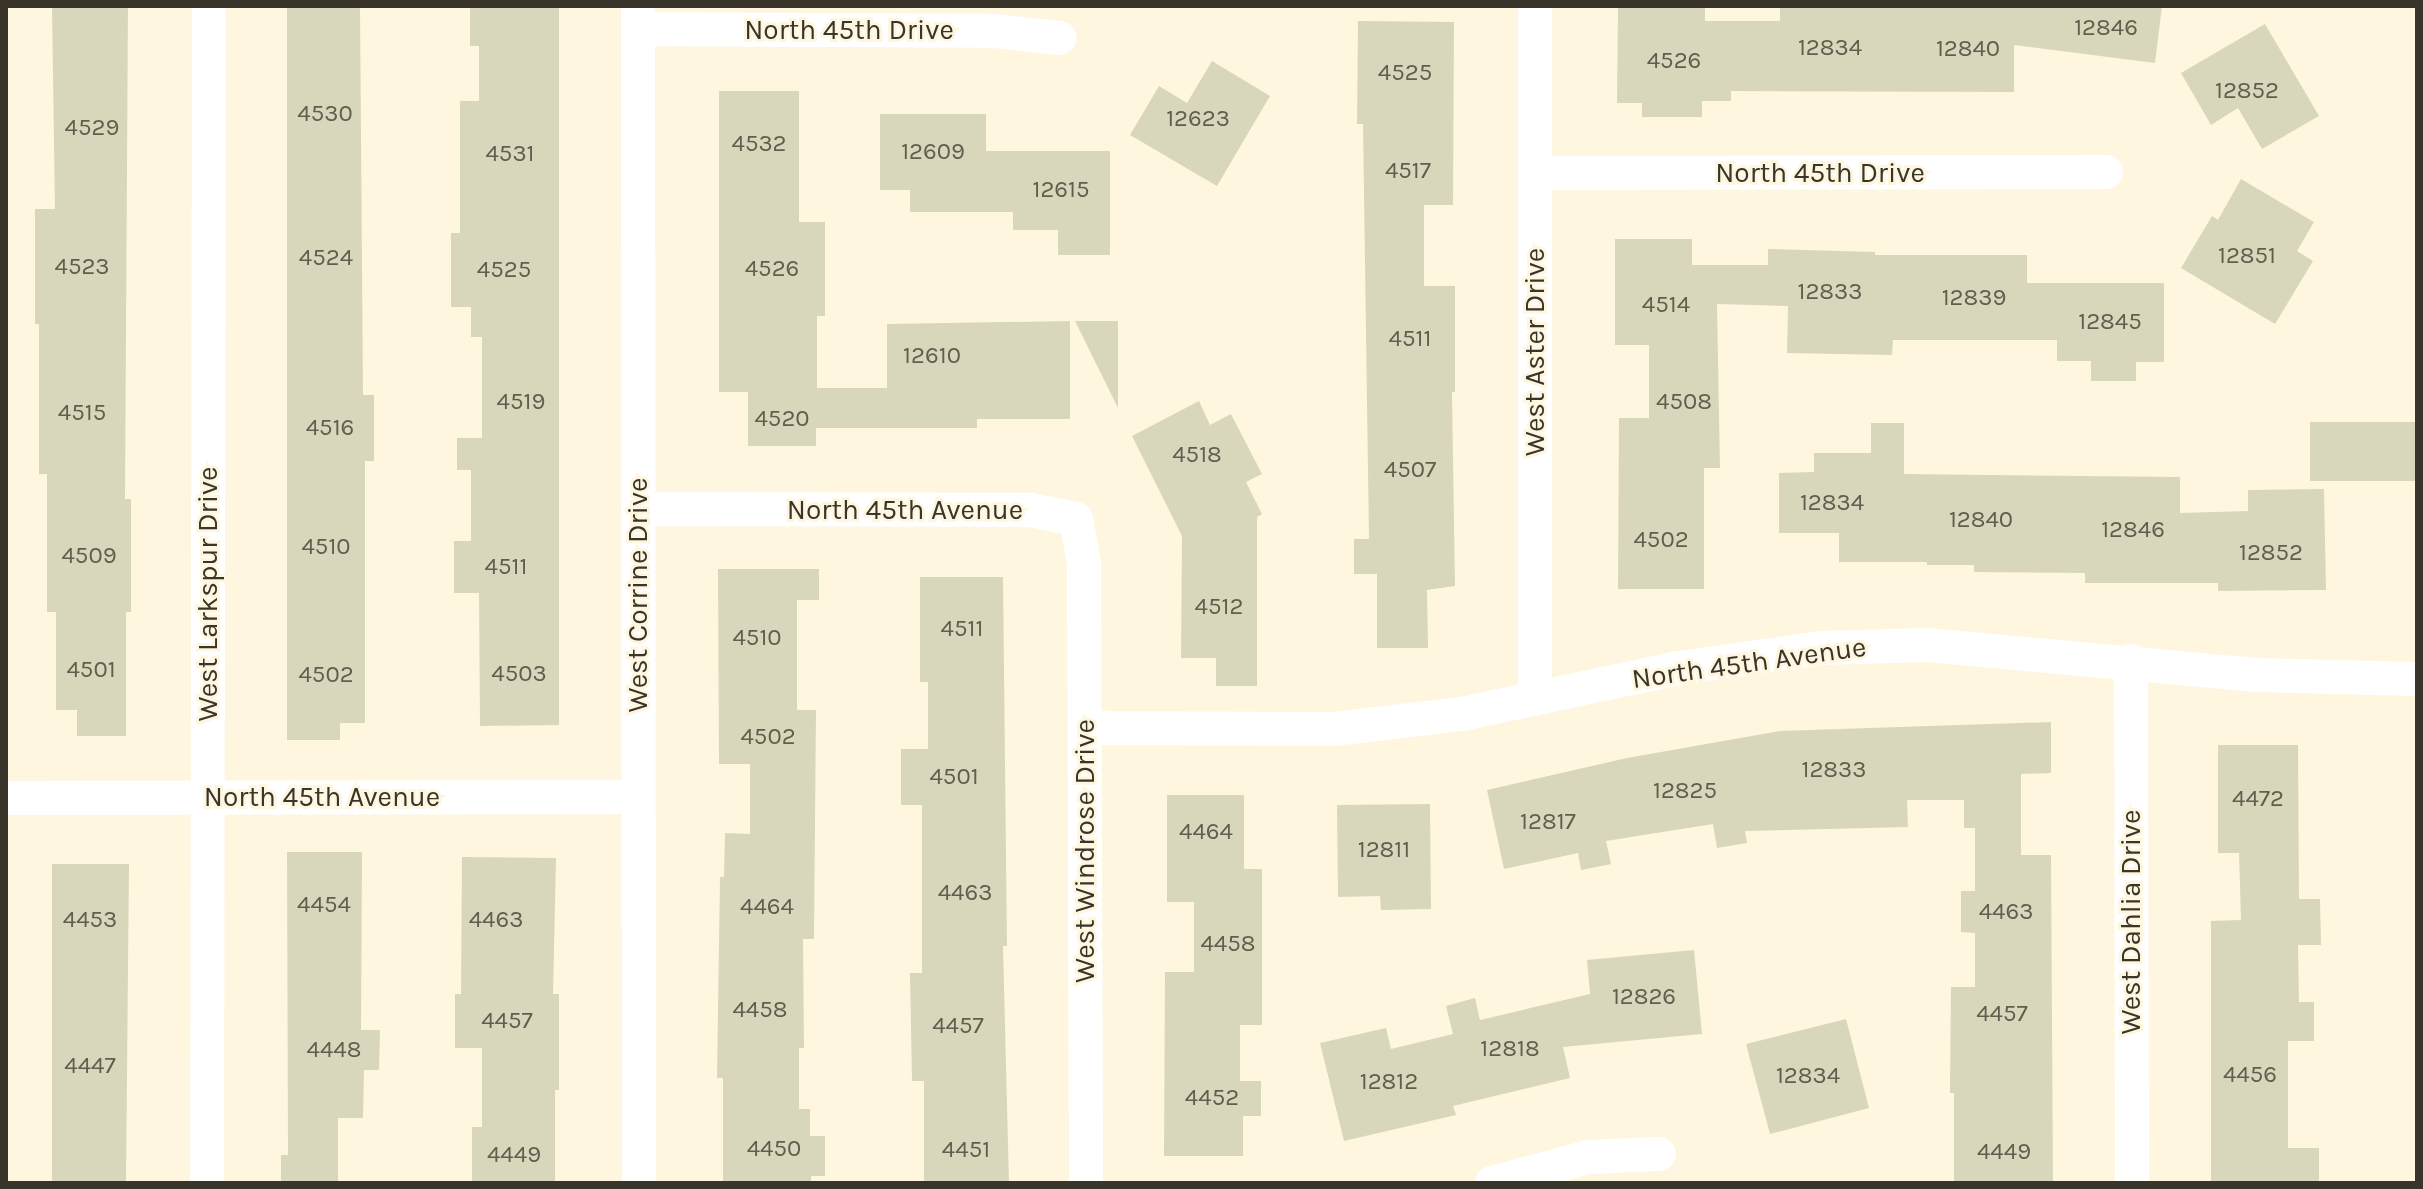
<!DOCTYPE html>
<html>
<head>
<meta charset="utf-8">
<style>
	body { margin:0 }
	#map { position:relative; width:2423px; height:1189px; overflow:hidden; background:#fff6e0; font-family:Karla,sans-serif }
	div>[style] { position:absolute }
	.building>* { inset:0; background:#d8d7bb }
	.minor>* { height:34px; margin:-17px; padding:0 17px; transform-origin:17px; border-radius:17px; background:#fff }
	span { translate:-50% -50%; white-space:nowrap; text-align:center; line-height:1.15; -webkit-text-stroke:6px #fff6e0; paint-order:stroke }
	.number-label { font-size:24px; color:#625e4f }
	.number-label span { -webkit-text-stroke-width:0 }
	.street-label { font-size:28px; color:#3a352b }
	.frame { position:absolute; inset:0; border:8px solid #3a352b; pointer-events:none }
</style>
</head>
<body>
<div id="map">
	<div class="building">
		<i style="clip-path:polygon(52px 6px,128px 6px,125px 499px,131px 499px,131px 612px,126px 612px,126px 736px,77px 736px,77px 710px,56px 710px,56px 612px,47px 612px,47px 474px,39px 474px,39px 324px,35px 324px,35px 209px,55px 209px)"></i>
		<i style="clip-path:polygon(287px 6px,360px 6px,363px 395px,374px 395px,374px 461px,365px 461px,365px 723px,340px 723px,340px 740px,287px 740px)"></i>
		<i style="clip-path:polygon(470px 6px,559px 6px,559px 725px,480px 726px,479px 593px,454px 593px,454px 541px,471px 541px,471px 470px,457px 470px,457px 438px,482px 438px,482px 337px,471px 337px,471px 307px,451px 307px,451px 233px,460px 233px,460px 101px,479px 101px,479px 46px,470px 46px)"></i>
		<i style="clip-path:polygon(1618px 6px,1705px 6px,1705px 21px,1780px 21px,1780px 6px,2162px 6px,2155px 63px,2014px 45px,2014px 92px,1731px 91px,1731px 101px,1702px 101px,1702px 117px,1642px 117px,1642px 103px,1617px 103px)"></i>
		<i style="clip-path:polygon(1358px 21px,1454px 22px,1453px 205px,1424px 205px,1424px 286px,1455px 286px,1455px 392px,1452px 392px,1455px 586px,1427px 590px,1428px 648px,1377px 648px,1377px 574px,1354px 574px,1354px 539px,1369px 539px,1363px 124px,1357px 124px)"></i>
		<i style="clip-path:polygon(2265px 24px,2319px 116px,2262px 149px,2238px 108px,2211px 125px,2181px 73px)"></i>
		<i style="clip-path:polygon(1212px 61px,1270px 96px,1217px 186px,1130px 135px,1159px 86px,1187px 103px)"></i>
		<i style="clip-path:polygon(719px 91px,799px 91px,799px 222px,825px 222px,825px 316px,817px 316px,817px 388px,887px 388px,887px 324px,1070px 321px,1070px 419px,977px 419px,977px 428px,816px 428px,816px 446px,748px 446px,748px 392px,719px 392px)"></i>
		<i style="clip-path:polygon(880px 114px,986px 114px,986px 151px,1110px 151px,1110px 255px,1058px 255px,1058px 230px,1013px 230px,1013px 212px,910px 212px,910px 190px,880px 190px)"></i>
		<i style="clip-path:polygon(2241px 179px,2314px 222px,2297px 251px,2313px 261px,2275px 324px,2181px 268px,2212px 216px,2218px 220px)"></i>
		<i style="clip-path:polygon(1615px 239px,1692px 239px,1692px 265px,1768px 265px,1768px 249px,1875px 252px,1875px 255px,2027px 255px,2027px 283px,2164px 283px,2164px 362px,2136px 362px,2136px 381px,2091px 381px,2091px 361px,2057px 361px,2057px 340px,1893px 340px,1892px 355px,1787px 353px,1788px 306px,1717px 304px,1720px 468px,1704px 468px,1704px 589px,1618px 589px,1619px 418px,1649px 418px,1649px 345px,1615px 345px)"></i>
		<i style="clip-path:polygon(1075px 321px,1118px 321px,1118px 408px)"></i>
		<i style="clip-path:polygon(1199px 401px,1210px 425px,1231px 414px,1262px 474px,1246px 482px,1262px 514px,1257px 517px,1257px 686px,1216px 686px,1216px 658px,1181px 658px,1182px 536px,1132px 436px)"></i>
		<i style="clip-path:polygon(2310px 422px,2417px 422px,2417px 481px,2310px 481px)"></i>
		<i style="clip-path:polygon(1871px 423px,1904px 423px,1904px 474px,2180px 477px,2180px 513px,2248px 511px,2248px 490px,2324px 489px,2326px 590px,2218px 591px,2218px 583px,2085px 583px,2085px 573px,1974px 572px,1974px 565px,1927px 565px,1927px 562px,1839px 562px,1839px 533px,1779px 533px,1779px 473px,1814px 472px,1814px 453px,1871px 453px)"></i>
		<i style="clip-path:polygon(718px 569px,819px 569px,819px 600px,797px 600px,797px 710px,816px 710px,814px 939px,803px 939px,804px 1048px,799px 1048px,799px 1109px,810px 1109px,810px 1136px,825px 1136px,825px 1176px,811px 1176px,811px 1183px,723px 1183px,723px 1078px,717px 1078px,720px 877px,724px 877px,725px 833px,750px 834px,750px 764px,719px 764px)"></i>
		<i style="clip-path:polygon(920px 577px,1003px 577px,1007px 946px,1003px 946px,1009px 1183px,924px 1183px,924px 1081px,912px 1081px,910px 973px,922px 973px,922px 805px,901px 805px,901px 749px,928px 749px,928px 682px,920px 682px)"></i>
		<i style="clip-path:polygon(2051px 722px,2051px 773px,2021px 774px,2021px 855px,2051px 855px,2053px 1183px,1954px 1183px,1954px 1093px,1950px 1093px,1951px 987px,1975px 987px,1975px 933px,1961px 932px,1961px 891px,1975px 891px,1975px 828px,1964px 828px,1964px 800px,1907px 800px,1908px 827px,1745px 831px,1747px 843px,1717px 848px,1713px 824px,1606px 841px,1611px 864px,1581px 870px,1578px 853px,1504px 869px,1487px 790px,1627px 758px,1780px 731px)"></i>
		<i style="clip-path:polygon(2218px 745px,2298px 745px,2299px 899px,2320px 899px,2321px 945px,2298px 945px,2299px 1002px,2314px 1002px,2314px 1041px,2288px 1041px,2288px 1148px,2319px 1148px,2319px 1183px,2211px 1183px,2211px 921px,2241px 920px,2239px 853px,2218px 853px)"></i>
		<i style="clip-path:polygon(1167px 795px,1244px 795px,1244px 869px,1262px 869px,1262px 1025px,1240px 1025px,1240px 1081px,1261px 1081px,1261px 1116px,1243px 1116px,1243px 1156px,1164px 1156px,1165px 972px,1194px 972px,1194px 902px,1167px 902px)"></i>
		<i style="clip-path:polygon(1430px 804px,1431px 909px,1381px 910px,1380px 896px,1338px 897px,1337px 805px)"></i>
		<i style="clip-path:polygon(287px 852px,362px 852px,361px 1030px,380px 1030px,379px 1070px,364px 1070px,363px 1118px,338px 1118px,338px 1183px,281px 1183px,281px 1155px,288px 1155px)"></i>
		<i style="clip-path:polygon(462px 857px,556px 858px,553px 994px,559px 994px,559px 1090px,555px 1090px,555px 1183px,472px 1183px,472px 1127px,482px 1127px,482px 1048px,455px 1048px,455px 994px,461px 994px)"></i>
		<i style="clip-path:polygon(52px 864px,129px 864px,126px 1183px,52px 1183px)"></i>
		<i style="clip-path:polygon(1694px 950px,1702px 1034px,1563px 1047px,1570px 1078px,1453px 1106px,1456px 1115px,1344px 1141px,1320px 1043px,1386px 1028px,1391px 1049px,1453px 1034px,1446px 1006px,1475px 998px,1480px 1020px,1590px 994px,1587px 960px)"></i>
		<i style="clip-path:polygon(1846px 1019px,1869px 1108px,1770px 1134px,1746px 1044px)"></i>
	</div>
	<div class="minor">
		<i style="left:638px;top:6px;width:1177px;rotate:89.95deg"></i>
		<i style="left:1535px;top:6px;width:693px;rotate:90deg"></i>
		<i style="left:638px;top:29px;width:356px;rotate:0.3deg"></i>
		<i style="left:994px;top:31px;width:66px;rotate:6.1deg"></i>
		<i style="left:1535px;top:173px;width:571px;rotate:-0.1deg"></i>
		<i style="left:638px;top:509px;width:392px;rotate:0.1deg"></i>
		<i style="left:1030px;top:510px;width:47px;rotate:11.1deg"></i>
		<i style="left:1076px;top:519px;width:46px;rotate:79.9deg"></i>
		<i style="left:1084px;top:564px;width:619px;rotate:89.81deg"></i>
		<i style="left:2131px;top:661px;width:522px;rotate:89.89deg"></i>
		<i style="left:1085px;top:728px;width:249px;rotate:0.2deg"></i>
		<i style="left:1334px;top:729px;width:129px;rotate:-6.7deg"></i>
		<i style="left:1462px;top:714px;width:222px;rotate:-12deg"></i>
		<i style="left:1679px;top:668px;width:143px;rotate:-8deg"></i>
		<i style="left:1821px;top:648px;width:106px;rotate:-1.6deg"></i>
		<i style="left:1927px;top:645px;width:329px;rotate:5.2deg"></i>
		<i style="left:2255px;top:675px;width:162px;rotate:1.4deg"></i>
		<i style="left:6px;top:798px;width:632px;rotate:-0.09deg"></i>
		<i style="left:207px;top:1183px;width:1177px;rotate:-89.9deg"></i>
		<i style="left:1492px;top:1183px;width:99px;rotate:-15.2deg"></i>
		<i style="left:1588px;top:1157px;width:71px;rotate:-2.4deg"></i>
	</div>
	<div class="number-label">
		<span style="left:2106px;top:28px">12846</span>
		<span style="left:1830px;top:48px">12834</span>
		<span style="left:1968px;top:49px">12840</span>
		<span style="left:1674px;top:61px">4526</span>
		<span style="left:1405px;top:73px">4525</span>
		<span style="left:2247px;top:91px">12852</span>
		<span style="left:325px;top:114px">4530</span>
		<span style="left:1198px;top:119px">12623</span>
		<span style="left:92px;top:128px">4529</span>
		<span style="left:759px;top:144px">4532</span>
		<span style="left:933px;top:152px">12609</span>
		<span style="left:510px;top:154px">4531</span>
		<span style="left:1408px;top:171px">4517</span>
		<span style="left:1061px;top:190px">12615</span>
		<span style="left:2247px;top:256px">12851</span>
		<span style="left:326px;top:258px">4524</span>
		<span style="left:82px;top:267px">4523</span>
		<span style="left:772px;top:269px">4526</span>
		<span style="left:504px;top:270px">4525</span>
		<span style="left:1830px;top:292px">12833</span>
		<span style="left:1974px;top:298px">12839</span>
		<span style="left:1666px;top:305px">4514</span>
		<span style="left:2110px;top:322px">12845</span>
		<span style="left:1410px;top:339px">4511</span>
		<span style="left:932px;top:356px">12610</span>
		<span style="left:521px;top:402px">4519</span>
		<span style="left:1684px;top:402px">4508</span>
		<span style="left:82px;top:413px">4515</span>
		<span style="left:782px;top:419px">4520</span>
		<span style="left:330px;top:428px">4516</span>
		<span style="left:1197px;top:455px">4518</span>
		<span style="left:1410px;top:470px">4507</span>
		<span style="left:1832px;top:503px">12834</span>
		<span style="left:1981px;top:520px">12840</span>
		<span style="left:2133px;top:530px">12846</span>
		<span style="left:1661px;top:540px">4502</span>
		<span style="left:326px;top:547px">4510</span>
		<span style="left:2271px;top:553px">12852</span>
		<span style="left:89px;top:556px">4509</span>
		<span style="left:506px;top:567px">4511</span>
		<span style="left:1219px;top:607px">4512</span>
		<span style="left:962px;top:629px">4511</span>
		<span style="left:757px;top:638px">4510</span>
		<span style="left:91px;top:670px">4501</span>
		<span style="left:519px;top:674px">4503</span>
		<span style="left:326px;top:675px">4502</span>
		<span style="left:768px;top:737px">4502</span>
		<span style="left:1834px;top:770px">12833</span>
		<span style="left:954px;top:777px">4501</span>
		<span style="left:1685px;top:791px">12825</span>
		<span style="left:2258px;top:799px">4472</span>
		<span style="left:1548px;top:822px">12817</span>
		<span style="left:1206px;top:832px">4464</span>
		<span style="left:1384px;top:850px">12811</span>
		<span style="left:965px;top:893px">4463</span>
		<span style="left:324px;top:905px">4454</span>
		<span style="left:767px;top:907px">4464</span>
		<span style="left:2006px;top:912px">4463</span>
		<span style="left:90px;top:920px">4453</span>
		<span style="left:496px;top:920px">4463</span>
		<span style="left:1228px;top:944px">4458</span>
		<span style="left:1644px;top:997px">12826</span>
		<span style="left:760px;top:1010px">4458</span>
		<span style="left:2002px;top:1014px">4457</span>
		<span style="left:507px;top:1021px">4457</span>
		<span style="left:958px;top:1026px">4457</span>
		<span style="left:1510px;top:1049px">12818</span>
		<span style="left:334px;top:1050px">4448</span>
		<span style="left:90px;top:1066px">4447</span>
		<span style="left:2250px;top:1075px">4456</span>
		<span style="left:1808px;top:1076px">12834</span>
		<span style="left:1389px;top:1082px">12812</span>
		<span style="left:1212px;top:1098px">4452</span>
		<span style="left:774px;top:1149px">4450</span>
		<span style="left:966px;top:1150px">4451</span>
		<span style="left:2004px;top:1152px">4449</span>
		<span style="left:514px;top:1155px">4449</span>
	</div>
	<div class="street-label">
		<span style="left:849px;top:30px">North 45th Drive</span>
		<span style="left:1820px;top:173px">North 45th Drive</span>
		<span style="left:1535px;top:352px;rotate:-90deg">West Aster Drive</span>
		<span style="left:905px;top:510px">North 45th Avenue</span>
		<span style="left:208px;top:594px;rotate:-90deg">West Larkspur Drive</span>
		<span style="left:638px;top:595px;rotate:-90deg">West Corrine Drive</span>
		<span style="left:1749px;top:663px;rotate:-8deg">North 45th Avenue</span>
		<span style="left:322px;top:797px">North 45th Avenue</span>
		<span style="left:1085px;top:851px;rotate:-90deg">West Windrose Drive</span>
		<span style="left:2131px;top:922px;rotate:-90deg">West Dahlia Drive</span>
	</div>
	<div class="frame"></div>
</div>
</body>
</html>
